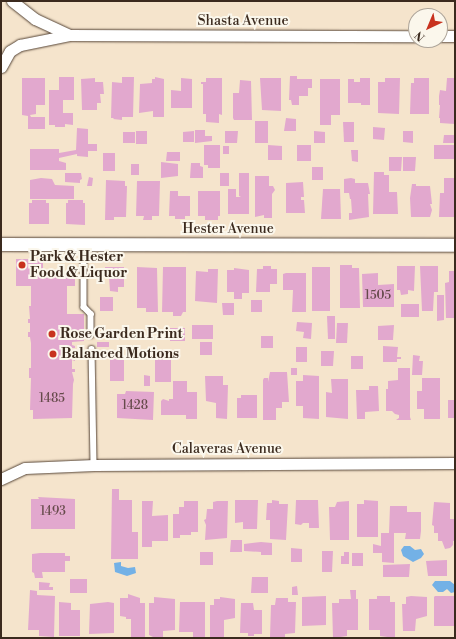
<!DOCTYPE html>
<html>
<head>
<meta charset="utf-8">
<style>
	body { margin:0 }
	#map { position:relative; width:456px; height:639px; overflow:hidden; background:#f5e4cc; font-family:"Libre Bodoni",serif }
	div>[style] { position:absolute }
	.water>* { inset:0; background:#73b1e6 }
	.building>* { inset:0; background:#e2a8ce }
	.roads { filter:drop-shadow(0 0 1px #574638) drop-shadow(0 0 1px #574638) }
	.service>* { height:5.5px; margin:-2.75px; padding:0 2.75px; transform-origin:2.75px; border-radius:2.75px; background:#fff }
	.minor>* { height:11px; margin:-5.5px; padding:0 5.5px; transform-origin:5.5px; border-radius:5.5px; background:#fff }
	.tertiary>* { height:13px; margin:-6.5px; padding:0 6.5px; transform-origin:6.5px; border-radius:6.5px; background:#fff }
	.dots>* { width:11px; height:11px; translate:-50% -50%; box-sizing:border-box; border:2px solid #fbf7ec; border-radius:50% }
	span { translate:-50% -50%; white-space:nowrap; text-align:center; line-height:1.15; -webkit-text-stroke:4px #fbf7ec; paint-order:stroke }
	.number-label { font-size:12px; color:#654a4a }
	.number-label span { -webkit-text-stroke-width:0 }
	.street-label { font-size:14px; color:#3b2a1e }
	.poi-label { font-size:14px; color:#3b2a1e; font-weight:700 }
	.left { translate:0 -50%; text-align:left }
	.frame { position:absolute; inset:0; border:2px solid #3b2a1e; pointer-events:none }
	.north { position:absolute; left:408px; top:8px; width:40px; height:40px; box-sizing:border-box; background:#fbf7ec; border:1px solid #aea59a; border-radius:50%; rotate:224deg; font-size:11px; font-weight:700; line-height:16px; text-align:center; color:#3b2a1e }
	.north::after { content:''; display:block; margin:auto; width:14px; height:18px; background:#c8321e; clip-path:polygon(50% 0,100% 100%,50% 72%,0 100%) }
</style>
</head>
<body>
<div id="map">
	<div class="water">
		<i style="clip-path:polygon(404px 546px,410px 546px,415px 550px,421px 549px,424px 554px,421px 558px,413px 562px,403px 556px,401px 550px)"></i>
		<i style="clip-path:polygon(121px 562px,121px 566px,128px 568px,135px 567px,136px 573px,127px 576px,115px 572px,114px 563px)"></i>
		<i style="clip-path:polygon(435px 581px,450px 581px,455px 585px,455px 592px,451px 593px,447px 589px,443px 592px,438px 592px,432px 585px)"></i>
	</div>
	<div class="building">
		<i style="clip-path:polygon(290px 76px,297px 76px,297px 79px,312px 79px,312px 88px,308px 88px,308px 96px,299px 96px,299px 105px,292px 105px,291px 100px,289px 100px)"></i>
		<i style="clip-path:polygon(59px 77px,74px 77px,74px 100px,63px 100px,63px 113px,73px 113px,73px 125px,65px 124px,65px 127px,55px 127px,55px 125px,49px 125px,49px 90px,59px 90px)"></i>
		<i style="clip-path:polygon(122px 77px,134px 77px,133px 117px,122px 117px,122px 120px,113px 119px,114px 118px,111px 118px,112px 82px,122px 83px)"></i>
		<i style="clip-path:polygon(155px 77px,164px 79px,164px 117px,153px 117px,153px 111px,139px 113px,140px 84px,152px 83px,152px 79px,155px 79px)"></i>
		<i style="clip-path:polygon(22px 78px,45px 78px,45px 105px,36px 105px,36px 114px,30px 115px,31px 117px,45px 117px,45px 129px,28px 129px,28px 116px,22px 115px)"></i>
		<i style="clip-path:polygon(95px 78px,95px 82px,103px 82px,104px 94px,100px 94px,101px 103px,97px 103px,97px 110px,82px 110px,81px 79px)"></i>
		<i style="clip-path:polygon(181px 78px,192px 79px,192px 108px,171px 108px,171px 90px,181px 91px)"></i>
		<i style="clip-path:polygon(206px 78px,222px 78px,222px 115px,219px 114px,219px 123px,206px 122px,206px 114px,203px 114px,203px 84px,201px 84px,201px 82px,206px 82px)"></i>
		<i style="clip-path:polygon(260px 78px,281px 78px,281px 111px,262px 110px)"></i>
		<i style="clip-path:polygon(360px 78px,370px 78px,370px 105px,361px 105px,361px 103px,348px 103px,348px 79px,354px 79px,354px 82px,360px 82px)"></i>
		<i style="clip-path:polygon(385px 78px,400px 78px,399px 114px,378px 113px,378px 82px,385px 82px)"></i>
		<i style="clip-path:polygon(414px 78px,429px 78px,429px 114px,410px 114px,411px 83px,414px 83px)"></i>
		<i style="clip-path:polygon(447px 78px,455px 78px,455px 124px,440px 123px,440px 118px,439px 118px,440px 105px,439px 105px,439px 96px,440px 90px,446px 91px)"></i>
		<i style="clip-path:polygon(320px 79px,340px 79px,340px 115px,331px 115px,331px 125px,320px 125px)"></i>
		<i style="clip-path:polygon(240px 80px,251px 81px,252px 120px,234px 120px,233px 118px,233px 93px,239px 93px)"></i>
		<i style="clip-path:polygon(286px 118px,296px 119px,296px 131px,284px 131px)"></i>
		<i style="clip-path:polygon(255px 121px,268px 121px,268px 143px,255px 143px)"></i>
		<i style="clip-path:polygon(343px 122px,354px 122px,354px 142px,344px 142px)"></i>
		<i style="clip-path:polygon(373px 127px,385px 128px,384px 140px,373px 139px)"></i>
		<i style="clip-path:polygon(77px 128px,88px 129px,88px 144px,97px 144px,97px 151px,88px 151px,88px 157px,77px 156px,77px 154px,59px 158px,59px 161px,66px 163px,66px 170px,30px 170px,30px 149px,59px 149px,59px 153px,76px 150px)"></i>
		<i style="clip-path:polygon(195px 130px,205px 130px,205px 136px,212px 136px,212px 141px,195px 143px)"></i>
		<i style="clip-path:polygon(136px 131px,147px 131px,147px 144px,136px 144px)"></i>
		<i style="clip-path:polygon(194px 131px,194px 142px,183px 142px,183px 132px)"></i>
		<i style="clip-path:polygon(225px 131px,238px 131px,237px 143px,225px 143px)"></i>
		<i style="clip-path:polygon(314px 131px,325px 132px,325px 143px,314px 143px)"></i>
		<i style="clip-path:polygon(403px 131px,413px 131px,413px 143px,403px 142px)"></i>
		<i style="clip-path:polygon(123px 132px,135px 132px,135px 143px,123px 143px)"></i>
		<i style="clip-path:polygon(444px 135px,455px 135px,455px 143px,443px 143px)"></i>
		<i style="clip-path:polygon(204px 145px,220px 145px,220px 168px,208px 168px,208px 165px,204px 165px)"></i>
		<i style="clip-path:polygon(268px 145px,282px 146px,282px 160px,268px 160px)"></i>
		<i style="clip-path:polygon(297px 145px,311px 145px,311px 161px,297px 161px)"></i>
		<i style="clip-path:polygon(434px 145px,455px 145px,455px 159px,434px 159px)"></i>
		<i style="clip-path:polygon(223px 146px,229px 146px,229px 154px,223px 154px)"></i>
		<i style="clip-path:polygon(351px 150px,358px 150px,358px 162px,352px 161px)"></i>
		<i style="clip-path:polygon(167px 152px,180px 152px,180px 161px,166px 161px)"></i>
		<i style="clip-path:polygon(103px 153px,115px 153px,115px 171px,103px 171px)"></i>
		<i style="clip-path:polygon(389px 157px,402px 157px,401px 171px,389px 171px)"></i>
		<i style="clip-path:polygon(403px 157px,416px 157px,415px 171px,403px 171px)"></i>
		<i style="clip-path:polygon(161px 162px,178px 164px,178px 176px,161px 178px)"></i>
		<i style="clip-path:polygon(191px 163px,200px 163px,200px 166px,203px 167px,203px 178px,190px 178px)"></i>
		<i style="clip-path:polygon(131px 164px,139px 164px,139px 175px,131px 175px)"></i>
		<i style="clip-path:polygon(312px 167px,323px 167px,323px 180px,312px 180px)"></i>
		<i style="clip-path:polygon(374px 172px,384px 172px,384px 175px,389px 175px,389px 192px,397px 192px,398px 214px,373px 214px)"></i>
		<i style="clip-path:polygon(65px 173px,81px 173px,82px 179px,80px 180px,80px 183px,65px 182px)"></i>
		<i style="clip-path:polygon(220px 173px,229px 173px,229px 186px,220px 186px)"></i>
		<i style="clip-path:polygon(239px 173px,249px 173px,249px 214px,228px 214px,228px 189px,236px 189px,236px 197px,241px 197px,239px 196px)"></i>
		<i style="clip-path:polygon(255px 176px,269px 176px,269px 186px,273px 186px,275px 190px,272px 194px,272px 218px,264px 218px,264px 215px,255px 217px)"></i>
		<i style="clip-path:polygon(89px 177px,93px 178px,92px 186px,87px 186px)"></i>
		<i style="clip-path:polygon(41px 178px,52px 179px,55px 185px,74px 186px,74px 199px,30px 199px,30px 180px)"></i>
		<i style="clip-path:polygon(351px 178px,355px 179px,355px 183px,368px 183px,370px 194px,368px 194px,369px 217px,349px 220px,349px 213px,352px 213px,351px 199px,350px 199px,349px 193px,344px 193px,344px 179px)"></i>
		<i style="clip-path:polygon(444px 178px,455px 178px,455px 217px,439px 217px,440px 193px,444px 193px)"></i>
		<i style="clip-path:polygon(106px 180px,125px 181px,125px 186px,127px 186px,126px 217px,114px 217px,114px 220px,105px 220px)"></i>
		<i style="clip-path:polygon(137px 181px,160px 181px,159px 216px,152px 216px,152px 220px,143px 220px,144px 216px,136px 216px)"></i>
		<i style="clip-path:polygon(303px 182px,304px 197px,301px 197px,301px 200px,304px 200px,305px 213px,286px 213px,286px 183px)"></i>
		<i style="clip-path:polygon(412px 184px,416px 184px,416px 186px,430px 186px,432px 204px,430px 204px,432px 210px,430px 217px,411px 217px,410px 198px)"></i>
		<i style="clip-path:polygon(323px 189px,340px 189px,341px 219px,321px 219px)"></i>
		<i style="clip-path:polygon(170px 191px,178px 191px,178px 196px,190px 196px,190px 216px,185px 216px,185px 219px,175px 219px,175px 216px,169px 216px)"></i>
		<i style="clip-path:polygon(198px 191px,220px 191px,220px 216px,218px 216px,218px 220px,205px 220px,205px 216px,198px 216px)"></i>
		<i style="clip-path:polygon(32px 200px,46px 200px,46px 203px,49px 203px,49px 224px,29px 224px,29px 203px,32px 203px)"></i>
		<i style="clip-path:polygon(68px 200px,83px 200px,83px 203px,85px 203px,85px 225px,66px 224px,66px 203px,68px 203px)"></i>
		<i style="clip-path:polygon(16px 259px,43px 259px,43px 269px,46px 269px,46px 272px,52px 272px,52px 274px,75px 274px,75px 286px,67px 286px,67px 314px,84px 314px,84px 341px,72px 342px,72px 345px,75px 346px,75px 348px,72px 348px,73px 358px,75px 358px,75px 361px,72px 360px,72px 369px,75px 369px,75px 372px,72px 372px,74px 380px,73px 384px,72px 418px,33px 419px,33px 410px,30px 410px,31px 378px,29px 378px,29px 368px,31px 368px,31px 343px,30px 337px,28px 337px,28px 332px,30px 332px,30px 323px,28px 323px,28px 319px,30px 319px,29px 306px,31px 306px,31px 286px,16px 286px)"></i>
		<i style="clip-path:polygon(340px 265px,352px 265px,352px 268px,359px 268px,360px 308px,340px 308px)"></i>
		<i style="clip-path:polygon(263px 266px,271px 266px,271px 269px,277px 269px,277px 284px,270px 284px,270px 292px,256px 292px,257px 269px,263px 269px)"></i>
		<i style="clip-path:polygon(397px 266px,415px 266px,414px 291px,408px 290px,408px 294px,401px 295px,400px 290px,397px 290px)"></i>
		<i style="clip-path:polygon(420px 266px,438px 266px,438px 292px,434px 292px,433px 311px,422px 311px)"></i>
		<i style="clip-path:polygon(105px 267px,124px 267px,124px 287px,118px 287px,118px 292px,110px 291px,109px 277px,105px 277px)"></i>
		<i style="clip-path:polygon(137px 267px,157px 268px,158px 312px,146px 312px,146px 308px,137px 308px)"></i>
		<i style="clip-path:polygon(163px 267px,186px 267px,186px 312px,183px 312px,181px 316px,173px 316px,173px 312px,162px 312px)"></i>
		<i style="clip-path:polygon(312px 267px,330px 267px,330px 311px,312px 311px)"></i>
		<i style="clip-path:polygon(234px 268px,249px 270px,249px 293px,242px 293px,242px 299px,234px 299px,234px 292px,227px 292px,227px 270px,234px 270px)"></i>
		<i style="clip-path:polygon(208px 269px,218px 269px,217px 303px,195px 301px,196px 271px,208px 272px)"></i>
		<i style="clip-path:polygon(449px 271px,455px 271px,455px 318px,446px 318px,445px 283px,449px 282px)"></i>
		<i style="clip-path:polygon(286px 273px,306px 273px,306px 312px,292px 312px,293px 290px,283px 290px,283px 274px)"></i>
		<i style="clip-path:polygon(378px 273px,378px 285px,394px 284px,394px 307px,363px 307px,362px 274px)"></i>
		<i style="clip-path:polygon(437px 295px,444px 295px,444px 320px,437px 321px)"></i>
		<i style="clip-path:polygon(100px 297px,113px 297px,113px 311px,100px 311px)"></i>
		<i style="clip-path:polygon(251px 300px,262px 300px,262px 312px,251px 312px)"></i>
		<i style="clip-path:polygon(222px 303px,234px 303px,234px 315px,223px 315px)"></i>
		<i style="clip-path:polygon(401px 304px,419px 304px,419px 317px,401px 317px)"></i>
		<i style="clip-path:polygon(327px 316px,335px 316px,335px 339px,328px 339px)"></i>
		<i style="clip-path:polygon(297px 322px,312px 323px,311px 339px,303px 338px,304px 332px,296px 331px)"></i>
		<i style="clip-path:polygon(337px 323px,348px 323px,347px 343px,336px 343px)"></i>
		<i style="clip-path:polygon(192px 325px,213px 325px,213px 339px,192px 339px)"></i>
		<i style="clip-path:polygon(394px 325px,393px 340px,378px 340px,378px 326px)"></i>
		<i style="clip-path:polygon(170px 328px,185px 328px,185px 341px,170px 341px)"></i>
		<i style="clip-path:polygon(261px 336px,273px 336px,273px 348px,261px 348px)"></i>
		<i style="clip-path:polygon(97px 342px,109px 342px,109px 347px,97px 347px)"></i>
		<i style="clip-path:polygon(200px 342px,212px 342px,212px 355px,200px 355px)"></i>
		<i style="clip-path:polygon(383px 346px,398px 347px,397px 357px,401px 357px,401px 359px,397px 359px,397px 362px,383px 362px)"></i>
		<i style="clip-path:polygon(296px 347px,307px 347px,307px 362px,296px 362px)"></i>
		<i style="clip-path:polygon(110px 351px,124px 351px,124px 381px,110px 381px)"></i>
		<i style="clip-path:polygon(321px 351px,334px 351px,333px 366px,321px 366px)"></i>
		<i style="clip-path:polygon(413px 355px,420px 356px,419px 361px,423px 361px,422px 375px,412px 375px)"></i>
		<i style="clip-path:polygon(155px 356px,171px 356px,171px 382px,155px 382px)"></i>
		<i style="clip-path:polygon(351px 356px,363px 356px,363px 369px,351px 369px)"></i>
		<i style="clip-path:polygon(291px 368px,297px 368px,297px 375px,291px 375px)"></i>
		<i style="clip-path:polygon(398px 368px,410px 368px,410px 417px,411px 420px,396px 420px,399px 418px,399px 415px,395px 414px,392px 411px,386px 411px,386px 389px,388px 389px,388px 381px,398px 380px)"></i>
		<i style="clip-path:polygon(270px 372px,287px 372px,289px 402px,282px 402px,282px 408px,276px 408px,276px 420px,263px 420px,263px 380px,264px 378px,268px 378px,268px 382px)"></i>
		<i style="clip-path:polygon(144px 375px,150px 376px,150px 386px,144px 386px)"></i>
		<i style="clip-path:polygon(303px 375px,319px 376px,319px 419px,303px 418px,303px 406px,296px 406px,296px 381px,303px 381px)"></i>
		<i style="clip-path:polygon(205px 376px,223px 376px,223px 385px,228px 385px,227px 419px,216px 418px,216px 403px,206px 401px)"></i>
		<i style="clip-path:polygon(422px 378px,440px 378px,440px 419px,424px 419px,424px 409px,417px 409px,417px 391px,422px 391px)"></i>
		<i style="clip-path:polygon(331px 379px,348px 379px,348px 419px,326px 417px,326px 392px,332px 393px)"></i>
		<i style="clip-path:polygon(173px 381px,187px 381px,187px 392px,197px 392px,197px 419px,186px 419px,186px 415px,161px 415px,161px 401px,163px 399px,169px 401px,169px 399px,173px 399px)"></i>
		<i style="clip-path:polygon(369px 386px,378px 386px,379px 411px,365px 412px,365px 419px,357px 419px,356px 390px,369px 390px)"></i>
		<i style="clip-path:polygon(126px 391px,154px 392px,153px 420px,117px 418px,117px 394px,125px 394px)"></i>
		<i style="clip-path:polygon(241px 395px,257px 395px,257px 418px,237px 418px,237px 398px,241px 398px)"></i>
		<i style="clip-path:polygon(448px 400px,455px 400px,455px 418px,448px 418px)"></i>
		<i style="clip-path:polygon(112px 489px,119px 489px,119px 500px,132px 500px,132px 532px,138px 532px,138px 559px,111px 559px)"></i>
		<i style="clip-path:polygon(38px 497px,75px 499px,75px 529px,31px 529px,31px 499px,39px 499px)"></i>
		<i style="clip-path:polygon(235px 500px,258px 500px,257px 529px,243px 529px,243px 522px,235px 523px)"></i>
		<i style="clip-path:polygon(272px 500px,279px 501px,279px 504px,288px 504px,286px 540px,270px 539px,270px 520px,266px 520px,267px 503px,272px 503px)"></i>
		<i style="clip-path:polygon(296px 500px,318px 500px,319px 528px,309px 528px,309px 523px,303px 523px,301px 525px,295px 524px)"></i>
		<i style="clip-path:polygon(364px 500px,378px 501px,378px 537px,357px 537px,357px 504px,364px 504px)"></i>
		<i style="clip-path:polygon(142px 501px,153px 501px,152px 516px,168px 515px,168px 541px,152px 541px,152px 547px,142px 547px)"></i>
		<i style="clip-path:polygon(184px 501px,198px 501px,198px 532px,191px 532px,191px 535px,180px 535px,180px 538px,173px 538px,173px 514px,179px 514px,179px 507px,184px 507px)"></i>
		<i style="clip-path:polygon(217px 501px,228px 501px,227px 538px,205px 540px,206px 525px,204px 520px,206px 519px,207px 509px,213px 509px,213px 502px)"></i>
		<i style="clip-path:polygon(349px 501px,349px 540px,330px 540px,329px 507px,335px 507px,337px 502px)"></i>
		<i style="clip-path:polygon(434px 502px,450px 503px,450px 519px,455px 519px,455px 541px,453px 541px,453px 545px,450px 548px,445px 549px,442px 541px,438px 541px,438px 533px,434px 533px,434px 526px,432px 525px)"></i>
		<i style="clip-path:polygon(390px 506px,407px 506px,407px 512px,421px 512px,421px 531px,420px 539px,405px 539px,406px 533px,394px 533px,394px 563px,382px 562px,382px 553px,373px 553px,373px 544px,381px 546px,381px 533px,389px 533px)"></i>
		<i style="clip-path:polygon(231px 540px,242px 540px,242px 552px,230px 552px)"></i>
		<i style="clip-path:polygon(261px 542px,272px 543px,272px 555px,261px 555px,261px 552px,244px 551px,244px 544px)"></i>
		<i style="clip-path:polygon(291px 548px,302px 549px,302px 562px,291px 562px)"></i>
		<i style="clip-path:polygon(322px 551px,333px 551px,332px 572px,322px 572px)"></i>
		<i style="clip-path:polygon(200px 552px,213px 552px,213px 565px,200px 565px)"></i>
		<i style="clip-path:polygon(344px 552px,349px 552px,349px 564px,341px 564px,341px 556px,344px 556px)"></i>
		<i style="clip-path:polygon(40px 553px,65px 553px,65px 556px,70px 556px,70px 561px,65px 561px,65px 572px,42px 572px,43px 578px,35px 578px,34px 573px,32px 572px,32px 554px)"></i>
		<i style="clip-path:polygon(352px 553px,363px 553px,363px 566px,352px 566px)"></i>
		<i style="clip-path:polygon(447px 560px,447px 576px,428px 576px,426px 561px)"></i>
		<i style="clip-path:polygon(410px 564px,409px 577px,383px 577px,383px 565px)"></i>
		<i style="clip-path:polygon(252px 577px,268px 577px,268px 593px,251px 593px)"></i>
		<i style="clip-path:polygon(70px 579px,87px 579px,87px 593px,70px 593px)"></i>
		<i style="clip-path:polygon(39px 582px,50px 583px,49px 587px,53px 587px,53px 590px,39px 590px)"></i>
		<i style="clip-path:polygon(297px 586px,298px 595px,292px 595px,292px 587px)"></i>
		<i style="clip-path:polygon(30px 590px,37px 591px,37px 595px,55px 596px,54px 637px,39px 636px,39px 630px,28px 630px)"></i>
		<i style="clip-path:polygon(350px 590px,356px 590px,356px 599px,358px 599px,358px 630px,347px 630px,347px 636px,333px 638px,332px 603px,339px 603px,339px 599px,351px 599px)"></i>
		<i style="clip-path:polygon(128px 594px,140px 598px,140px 603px,145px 603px,145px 638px,131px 638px,131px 619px,126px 619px,126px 617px,120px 616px,120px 598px,128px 598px)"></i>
		<i style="clip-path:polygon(326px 596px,326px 625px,302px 626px,302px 597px)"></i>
		<i style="clip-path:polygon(377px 596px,390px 596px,390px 602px,395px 602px,395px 638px,380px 636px,380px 630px,369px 630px,369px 599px,377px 599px)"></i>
		<i style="clip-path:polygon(411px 596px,427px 597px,427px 616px,416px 619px,415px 631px,403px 631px,402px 604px,406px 604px,406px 597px)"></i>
		<i style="clip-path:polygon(435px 596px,455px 596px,455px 626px,434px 626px,434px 597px)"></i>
		<i style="clip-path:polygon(154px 597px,175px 599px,175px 630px,163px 631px,163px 638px,155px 638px,149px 635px,149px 603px,154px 603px)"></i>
		<i style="clip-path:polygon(220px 597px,235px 599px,235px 618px,224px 620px,224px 638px,210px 638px,210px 605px,214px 605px,214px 599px,220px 599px)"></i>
		<i style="clip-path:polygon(276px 598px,288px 598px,288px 602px,296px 602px,295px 633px,285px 634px,285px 638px,270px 637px,271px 605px,275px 605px)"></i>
		<i style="clip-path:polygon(59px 602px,71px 603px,71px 610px,80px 610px,80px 636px,59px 636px)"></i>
		<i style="clip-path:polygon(108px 602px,114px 603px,114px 633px,89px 634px,90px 604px)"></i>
		<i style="clip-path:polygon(180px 602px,205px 602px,205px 637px,193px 637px,193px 632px,179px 632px)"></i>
		<i style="clip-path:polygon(241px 603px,253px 603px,254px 610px,262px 610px,262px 634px,254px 634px,254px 636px,248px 636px,248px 633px,240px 633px)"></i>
	</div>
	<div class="roads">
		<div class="service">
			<i style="left:84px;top:245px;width:62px;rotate:90deg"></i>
			<i style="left:84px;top:307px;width:10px;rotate:45deg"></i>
			<i style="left:91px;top:314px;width:21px;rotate:90deg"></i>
			<i style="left:92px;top:349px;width:116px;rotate:89deg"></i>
		</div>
		<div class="minor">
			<i style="left:12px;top:1px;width:29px;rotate:38deg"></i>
			<i style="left:35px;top:19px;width:38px;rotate:25deg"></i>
			<i style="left:440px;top:36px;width:15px"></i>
			<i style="left:1px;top:67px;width:18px;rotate:-61deg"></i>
			<i style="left:10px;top:51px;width:12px;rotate:-31deg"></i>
			<i style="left:20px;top:45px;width:50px;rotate:-11.5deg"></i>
			<i style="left:69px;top:35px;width:347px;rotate:0.2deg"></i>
			<i style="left:1px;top:479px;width:26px;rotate:-25deg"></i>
			<i style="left:25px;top:468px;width:69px;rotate:-2.5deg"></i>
			<i style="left:94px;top:465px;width:361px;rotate:-0.3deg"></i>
		</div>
		<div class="tertiary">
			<i style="left:1px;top:244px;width:454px;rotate:0.1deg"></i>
		</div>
	</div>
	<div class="dots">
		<i style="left:22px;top:265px;background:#c8321e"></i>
		<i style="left:52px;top:334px;background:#c8321e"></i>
		<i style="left:53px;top:354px;background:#c8321e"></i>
	</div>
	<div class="number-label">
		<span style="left:378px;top:296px">1505</span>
		<span style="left:52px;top:399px">1485</span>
		<span style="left:135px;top:406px">1428</span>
		<span style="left:53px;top:512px">1493</span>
	</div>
	<div class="street-label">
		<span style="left:243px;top:21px">Shasta Avenue</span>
		<span style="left:228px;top:229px">Hester Avenue</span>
		<span style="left:227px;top:449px">Calaveras Avenue</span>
	</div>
	<div class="poi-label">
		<span class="left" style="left:30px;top:265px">Park &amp; Hester<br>Food &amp; Liquor</span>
		<span class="left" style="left:60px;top:334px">Rose Garden Print</span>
		<span class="left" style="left:61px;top:354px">Balanced Motions</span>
	</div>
	<div class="frame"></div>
	<div class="north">N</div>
</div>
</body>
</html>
